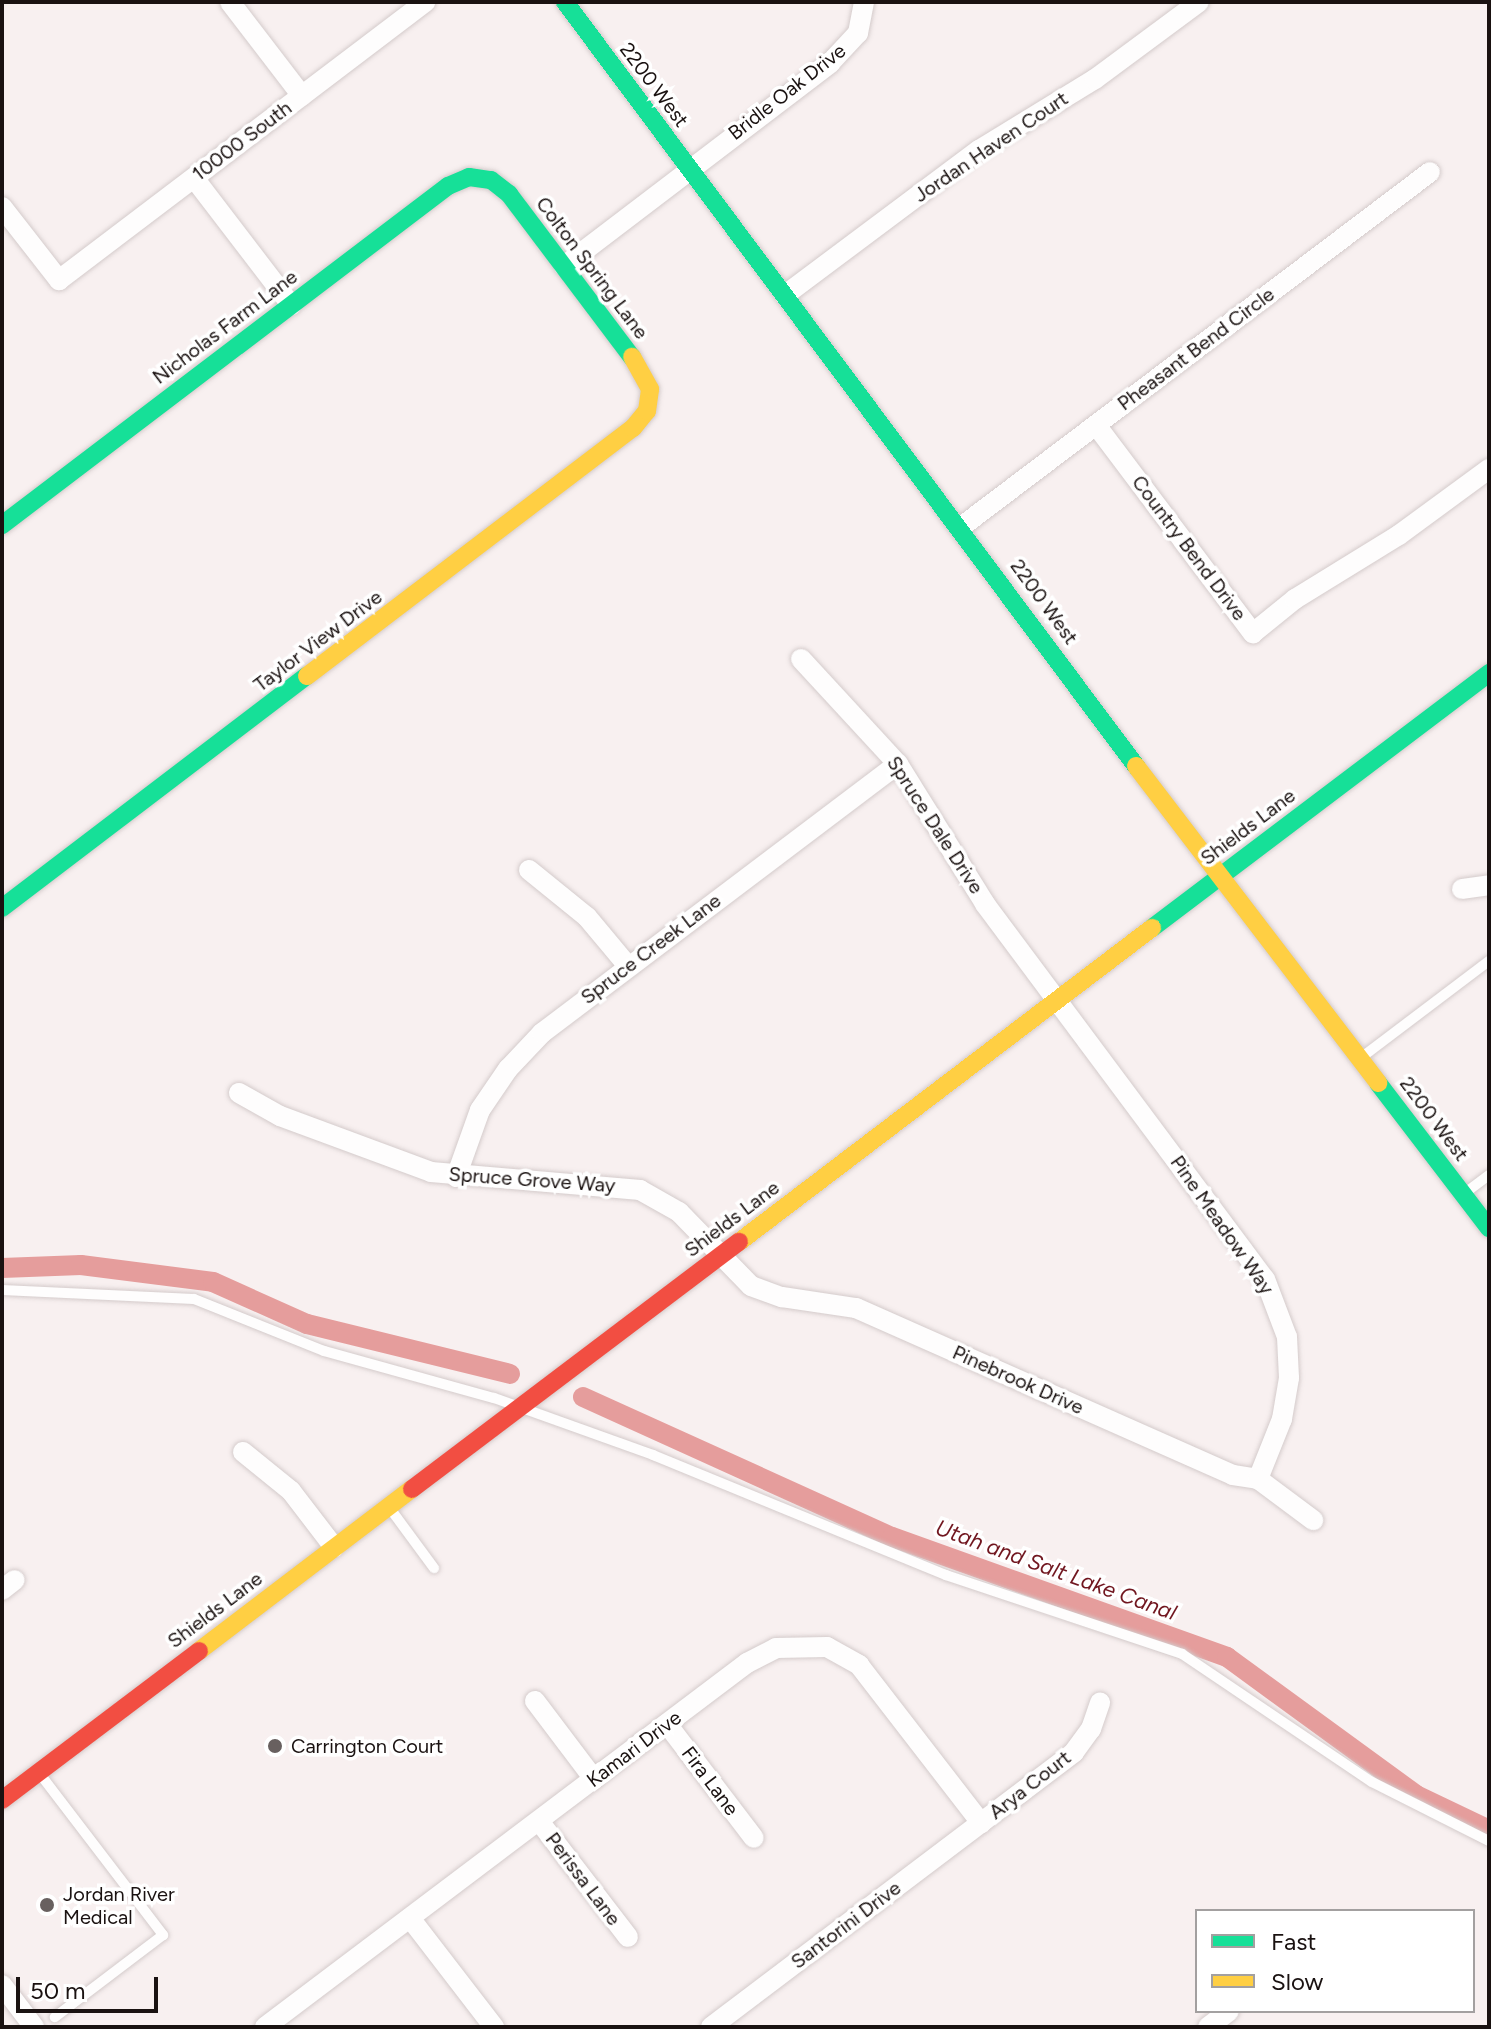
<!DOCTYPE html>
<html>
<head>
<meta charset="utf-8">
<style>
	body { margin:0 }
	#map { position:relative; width:1491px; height:2029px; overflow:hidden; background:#f8f0f0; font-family:Figtree,sans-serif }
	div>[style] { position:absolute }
	.canal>* { height:20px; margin:-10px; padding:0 10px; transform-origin:10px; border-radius:10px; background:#e59d9c }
	.roads { filter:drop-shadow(0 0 2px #d4cbcb) drop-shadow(0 0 2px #d4cbcb) }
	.lane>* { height:10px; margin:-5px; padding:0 5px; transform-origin:5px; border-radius:5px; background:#fefdfd }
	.street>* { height:20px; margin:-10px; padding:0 10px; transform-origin:10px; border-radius:10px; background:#fefdfd }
	.fast>* { height:18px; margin:-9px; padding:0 9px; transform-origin:9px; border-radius:9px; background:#16e098 }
	.slow>* { height:18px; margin:-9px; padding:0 9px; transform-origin:9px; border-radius:9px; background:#ffcf43 }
	.jam>* { height:18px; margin:-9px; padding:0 9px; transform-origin:9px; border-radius:9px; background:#f24e42 }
	.dots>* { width:22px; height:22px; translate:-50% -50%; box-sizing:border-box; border:4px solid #fff; border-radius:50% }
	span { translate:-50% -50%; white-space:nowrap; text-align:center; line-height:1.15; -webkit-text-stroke:7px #fff; paint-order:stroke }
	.street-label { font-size:20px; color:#1a1211 }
	.poi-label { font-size:20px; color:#1a1211 }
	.left { translate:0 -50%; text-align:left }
	.water-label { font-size:22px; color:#71161f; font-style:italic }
	.frame { position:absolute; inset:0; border:4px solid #1a1211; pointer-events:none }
	.legend { position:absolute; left:1195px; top:1909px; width:280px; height:104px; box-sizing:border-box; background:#fff; border:2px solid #a3a0a0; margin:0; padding:10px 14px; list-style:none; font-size:24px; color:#1a1211 }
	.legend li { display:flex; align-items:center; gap:16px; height:40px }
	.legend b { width:40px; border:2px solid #a3a0a0 }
	.scale { position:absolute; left:16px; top:1977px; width:142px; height:36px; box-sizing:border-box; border:4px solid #1a1211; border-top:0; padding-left:10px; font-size:24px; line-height:28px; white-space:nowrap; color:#1a1211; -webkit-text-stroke:6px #fff; paint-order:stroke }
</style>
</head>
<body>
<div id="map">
	<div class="canal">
		<i style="left:2px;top:1268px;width:79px;rotate:-2.2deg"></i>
		<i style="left:81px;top:1265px;width:133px;rotate:7.3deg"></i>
		<i style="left:213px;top:1282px;width:103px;rotate:24.1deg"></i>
		<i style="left:307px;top:1324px;width:209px;rotate:13.8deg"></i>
		<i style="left:583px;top:1397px;width:339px;rotate:24.4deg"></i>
		<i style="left:892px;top:1537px;width:356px;rotate:19.7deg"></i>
		<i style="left:1227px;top:1657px;width:234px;rotate:36.1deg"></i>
		<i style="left:1416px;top:1795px;width:81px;rotate:25.6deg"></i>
	</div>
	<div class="roads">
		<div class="lane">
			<i style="left:1362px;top:1057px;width:159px;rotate:-37.1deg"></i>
			<i style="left:1465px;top:1193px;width:30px;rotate:-37deg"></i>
			<i style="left:2px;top:1290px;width:192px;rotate:2.7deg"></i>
			<i style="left:194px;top:1299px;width:140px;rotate:21.8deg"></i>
			<i style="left:324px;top:1351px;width:176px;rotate:15.5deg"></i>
			<i style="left:494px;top:1398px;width:169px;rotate:19.7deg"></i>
			<i style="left:653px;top:1455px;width:317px;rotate:22.3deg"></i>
			<i style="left:946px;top:1575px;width:249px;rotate:18.5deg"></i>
			<i style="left:1182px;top:1654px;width:229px;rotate:34deg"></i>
			<i style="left:1372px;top:1782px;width:131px;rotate:26.8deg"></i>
			<i style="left:389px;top:1507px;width:76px;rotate:53.6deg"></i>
			<i style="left:40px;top:1774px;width:203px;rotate:52.6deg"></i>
			<i style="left:163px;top:1935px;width:136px;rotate:142.8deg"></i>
		</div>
		<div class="street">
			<i style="left:230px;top:2px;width:118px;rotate:52.5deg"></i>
			<i style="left:194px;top:178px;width:160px;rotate:52.6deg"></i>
			<i style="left:2px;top:207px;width:93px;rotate:52deg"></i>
			<i style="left:59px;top:280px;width:460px;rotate:-37.2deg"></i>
			<i style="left:564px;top:266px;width:335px;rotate:-37.3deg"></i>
			<i style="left:830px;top:63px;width:41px;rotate:-47deg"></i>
			<i style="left:858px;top:33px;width:32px;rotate:-79deg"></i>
			<i style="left:785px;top:295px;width:242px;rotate:-36.8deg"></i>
			<i style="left:979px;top:150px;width:136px;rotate:-31.5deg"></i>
			<i style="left:1095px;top:79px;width:129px;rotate:-36.5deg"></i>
			<i style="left:1096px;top:425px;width:261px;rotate:53deg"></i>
			<i style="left:1253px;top:633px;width:54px;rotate:-39deg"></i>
			<i style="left:1295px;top:599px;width:122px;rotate:-31.6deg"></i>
			<i style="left:1399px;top:535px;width:112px;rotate:-36.3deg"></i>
			<i style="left:961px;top:527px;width:588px;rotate:-37.12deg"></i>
			<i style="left:801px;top:659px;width:143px;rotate:47.3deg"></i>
			<i style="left:898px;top:764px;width:165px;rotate:58.1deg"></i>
			<i style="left:985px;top:904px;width:468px;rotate:53.3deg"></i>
			<i style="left:1265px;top:1279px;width:62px;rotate:69.2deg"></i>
			<i style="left:1287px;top:1337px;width:41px;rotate:87.2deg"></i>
			<i style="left:1289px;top:1378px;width:42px;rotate:99.7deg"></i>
			<i style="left:1282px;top:1419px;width:65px;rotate:111.8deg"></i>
			<i style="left:529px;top:870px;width:75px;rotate:39deg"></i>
			<i style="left:587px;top:917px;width:64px;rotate:50.1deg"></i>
			<i style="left:1462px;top:889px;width:27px;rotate:-8deg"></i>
			<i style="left:239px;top:1093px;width:47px;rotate:29.3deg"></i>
			<i style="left:280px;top:1116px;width:161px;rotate:20.3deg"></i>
			<i style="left:431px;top:1172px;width:210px;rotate:4.9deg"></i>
			<i style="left:640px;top:1190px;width:45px;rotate:29.4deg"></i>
			<i style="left:679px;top:1212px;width:103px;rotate:45.8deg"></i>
			<i style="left:751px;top:1286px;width:33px;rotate:20deg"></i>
			<i style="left:782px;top:1297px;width:75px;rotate:8.5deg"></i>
			<i style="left:856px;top:1308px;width:412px;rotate:23.9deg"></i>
			<i style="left:1233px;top:1475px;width:25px;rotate:9deg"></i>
			<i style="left:1258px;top:1479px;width:69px;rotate:36.7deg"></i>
			<i style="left:456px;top:1177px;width:71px;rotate:-70.3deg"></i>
			<i style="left:480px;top:1110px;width:50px;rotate:-55.7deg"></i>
			<i style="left:508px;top:1069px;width:50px;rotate:-46.6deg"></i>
			<i style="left:542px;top:1033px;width:446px;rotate:-37.1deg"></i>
			<i style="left:243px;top:1452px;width:62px;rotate:39.1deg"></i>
			<i style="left:291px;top:1491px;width:71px;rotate:52.5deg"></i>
			<i style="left:2px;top:1590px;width:16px;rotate:-38deg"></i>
			<i style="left:535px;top:1701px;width:98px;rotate:52.9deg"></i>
			<i style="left:667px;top:1724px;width:143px;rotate:52.7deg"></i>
			<i style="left:539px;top:1821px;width:146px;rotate:52.5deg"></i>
			<i style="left:410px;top:1918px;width:138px;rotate:52.4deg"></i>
			<i style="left:2px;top:1985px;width:53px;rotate:52.7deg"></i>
			<i style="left:265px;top:2027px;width:604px;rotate:-37.06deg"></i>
			<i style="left:747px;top:1663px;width:33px;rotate:-27deg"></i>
			<i style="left:776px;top:1648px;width:51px;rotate:-1.1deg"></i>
			<i style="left:827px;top:1647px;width:37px;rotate:29deg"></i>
			<i style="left:859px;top:1665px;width:200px;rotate:52.3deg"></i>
			<i style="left:711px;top:2027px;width:455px;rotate:-37.1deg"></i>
			<i style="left:1074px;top:1752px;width:29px;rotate:-54deg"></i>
			<i style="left:1091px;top:1729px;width:28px;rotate:-71deg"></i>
			<i style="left:1208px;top:2027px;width:26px;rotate:-37deg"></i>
		</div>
		<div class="fast">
			<i style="left:565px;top:2px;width:954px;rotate:53.23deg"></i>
			<i style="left:2px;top:525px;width:560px;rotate:-37.24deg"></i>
			<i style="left:448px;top:186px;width:23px;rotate:-23deg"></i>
			<i style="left:469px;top:177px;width:22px;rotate:8deg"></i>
			<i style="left:491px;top:180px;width:23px;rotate:38deg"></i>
			<i style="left:509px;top:194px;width:204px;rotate:53deg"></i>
			<i style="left:2px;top:908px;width:383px;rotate:-37.3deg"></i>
			<i style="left:1152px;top:928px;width:423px;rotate:-37.1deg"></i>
			<i style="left:1378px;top:1083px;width:183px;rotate:52.6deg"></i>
		</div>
		<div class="slow">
			<i style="left:307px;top:676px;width:410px;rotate:-37.3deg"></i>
			<i style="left:633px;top:428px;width:22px;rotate:-51deg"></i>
			<i style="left:647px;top:411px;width:22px;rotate:-82deg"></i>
			<i style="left:650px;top:389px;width:37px;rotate:-119deg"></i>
			<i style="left:1136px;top:766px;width:399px;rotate:52.6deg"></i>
			<i style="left:739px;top:1242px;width:519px;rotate:-37.25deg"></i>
			<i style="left:199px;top:1651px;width:268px;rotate:-37.3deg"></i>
		</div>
		<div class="jam">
			<i style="left:412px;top:1489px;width:410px;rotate:-37.1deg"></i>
			<i style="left:2px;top:1800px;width:247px;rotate:-37.1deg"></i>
		</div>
	</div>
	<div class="dots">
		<i style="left:275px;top:1746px;background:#68605f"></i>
		<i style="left:47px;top:1905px;background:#68605f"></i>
	</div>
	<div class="street-label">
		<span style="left:654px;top:85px;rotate:53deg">2200 West</span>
		<span style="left:787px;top:92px;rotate:-38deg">Bridle Oak Drive</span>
		<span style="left:242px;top:141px;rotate:-37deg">10000 South</span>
		<span style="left:991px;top:147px;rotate:-34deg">Jordan Haven Court</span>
		<span style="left:592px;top:268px;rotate:53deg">Colton Spring Lane</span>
		<span style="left:225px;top:327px;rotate:-37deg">Nicholas Farm Lane</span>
		<span style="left:1196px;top:349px;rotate:-37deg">Pheasant Bend Circle</span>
		<span style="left:1189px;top:548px;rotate:53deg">Country Bend Drive</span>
		<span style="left:1044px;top:602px;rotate:54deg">2200 West</span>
		<span style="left:318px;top:641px;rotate:-37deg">Taylor View Drive</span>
		<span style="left:935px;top:825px;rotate:57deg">Spruce Dale Drive</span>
		<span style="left:1248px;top:827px;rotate:-37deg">Shields Lane</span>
		<span style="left:651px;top:949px;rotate:-37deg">Spruce Creek Lane</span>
		<span style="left:1434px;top:1119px;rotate:53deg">2200 West</span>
		<span style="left:532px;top:1180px;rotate:4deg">Spruce Grove Way</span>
		<span style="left:732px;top:1219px;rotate:-37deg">Shields Lane</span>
		<span style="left:1222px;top:1225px;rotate:55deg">Pine Meadow Way</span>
		<span style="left:1018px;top:1380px;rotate:24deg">Pinebrook Drive</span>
		<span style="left:215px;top:1610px;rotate:-37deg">Shields Lane</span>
		<span style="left:634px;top:1749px;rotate:-37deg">Kamari Drive</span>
		<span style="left:710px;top:1781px;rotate:53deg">Fira Lane</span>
		<span style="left:1030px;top:1785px;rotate:-38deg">Arya Court</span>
		<span style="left:583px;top:1879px;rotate:53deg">Perissa Lane</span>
		<span style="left:846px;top:1925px;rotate:-37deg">Santorini Drive</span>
	</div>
	<div class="poi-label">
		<span class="left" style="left:291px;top:1746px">Carrington Court</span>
		<span class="left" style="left:63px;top:1906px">Jordan River<br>Medical</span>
	</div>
	<div class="water-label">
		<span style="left:1056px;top:1570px;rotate:20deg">Utah and Salt Lake Canal</span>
	</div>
	<div class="frame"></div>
	<ul class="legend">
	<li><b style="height:10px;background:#16e098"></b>Fast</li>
	<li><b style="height:10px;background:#ffcf43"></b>Slow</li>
	</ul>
	<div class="scale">50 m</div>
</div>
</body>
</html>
